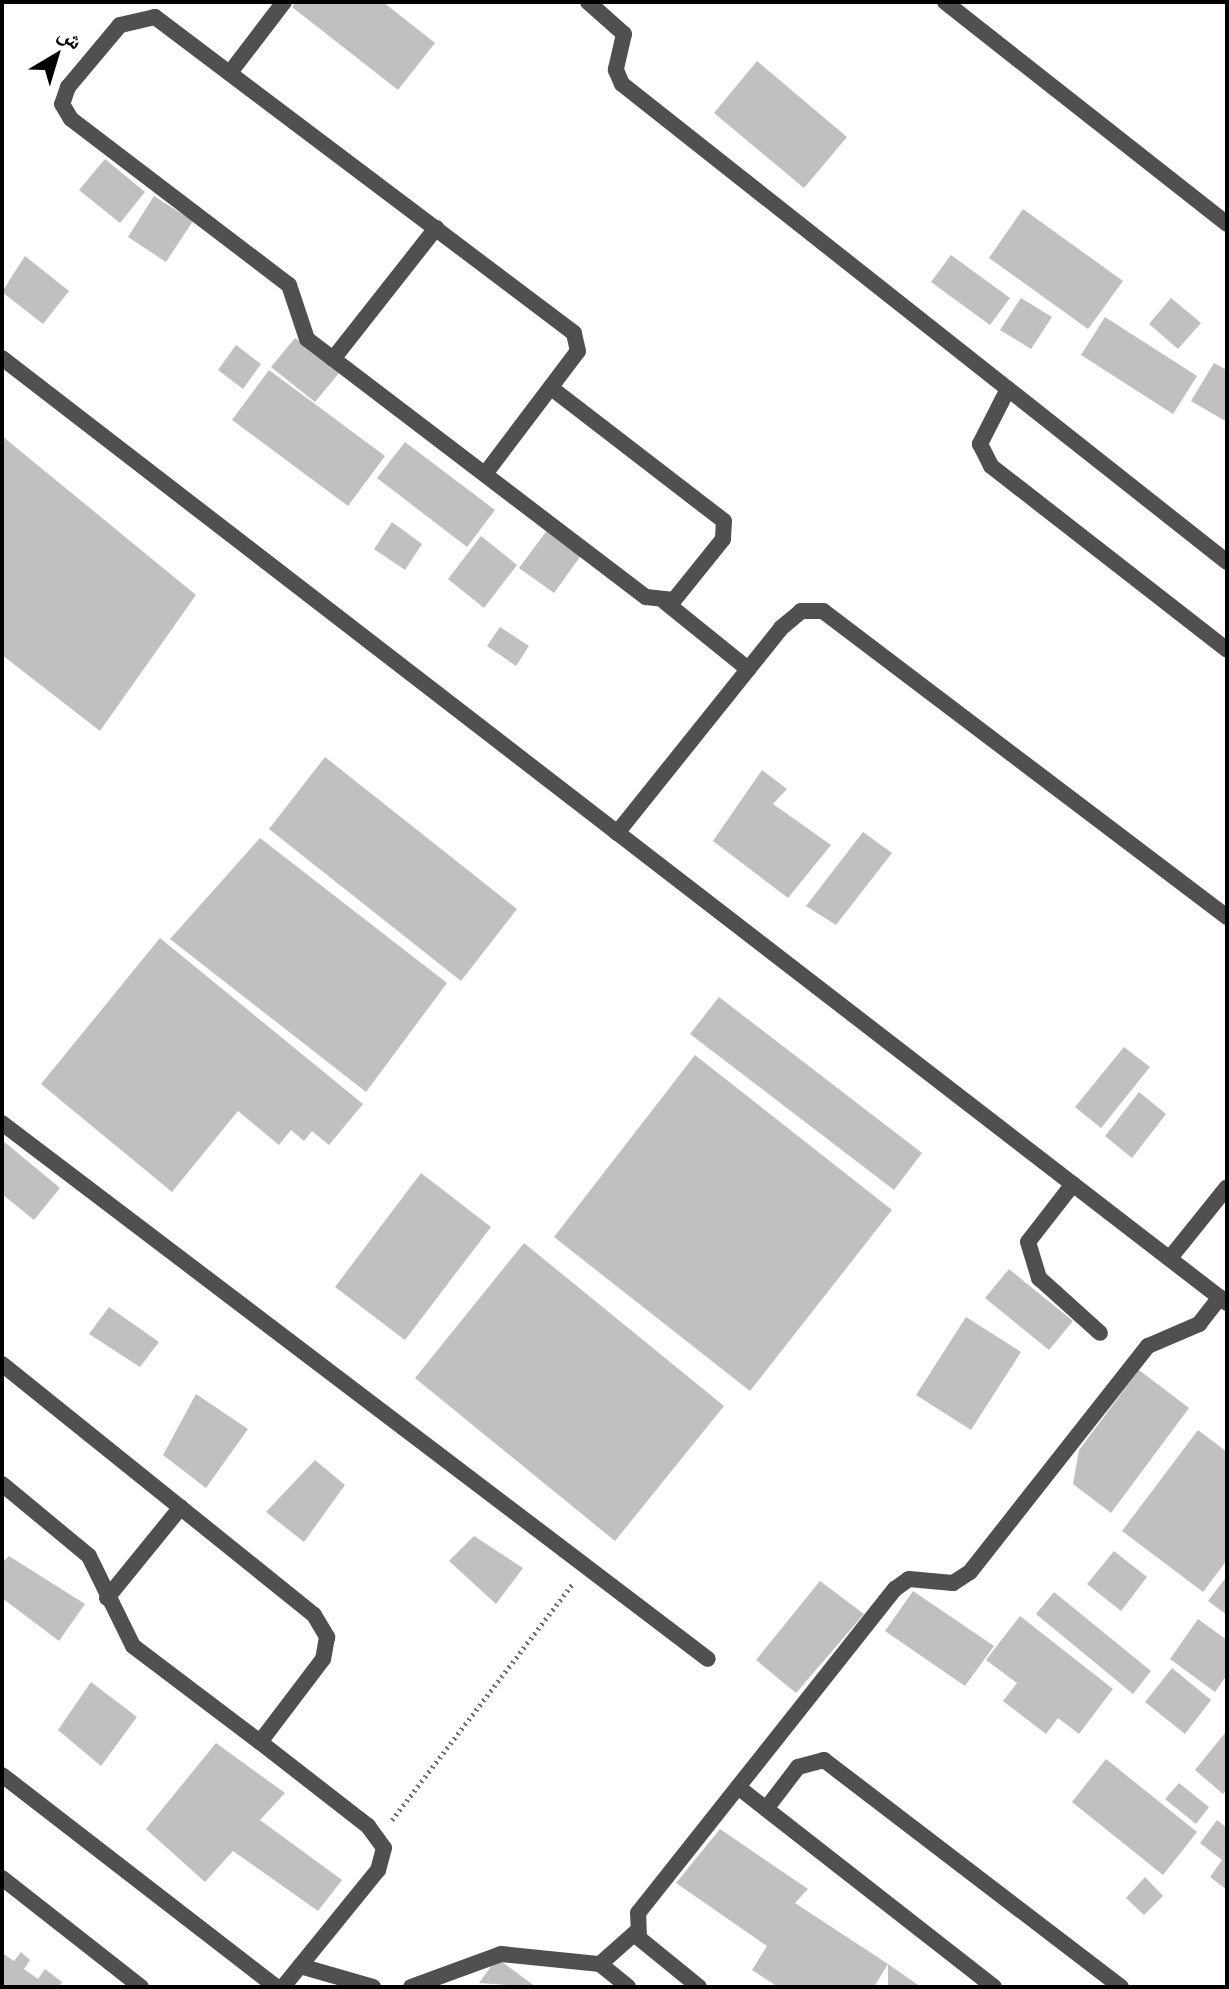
<!DOCTYPE html>
<html>
<head>
<meta charset="utf-8">
<style>
	body { margin:0 }
	#map { position:relative; width:1229px; height:1989px; overflow:hidden; background:#fff; font-family:Lato,"Noto Naskh Arabic",sans-serif }
	div>[style] { position:absolute }
	.building>* { inset:0; background:#c0c0c0 }
	.path>* { height:5px; margin-top:-2.5px; transform-origin:0; background:repeating-linear-gradient(90deg,#727272 0 2px,transparent 0 6px) }
	.service>* { height:16px; margin:-8px; padding:0 8px; transform-origin:8px; border-radius:8px; background:#505050 }
	.minor>* { height:16px; margin:-8px; padding:0 8px; transform-origin:8px; border-radius:8px; background:#505050 }
	span { translate:-50% -50%; white-space:nowrap; text-align:center; line-height:1.15; -webkit-text-stroke:7px #fff; paint-order:stroke }
	.frame { position:absolute; inset:0; border:4px solid #000; pointer-events:none }
	.north { position:absolute; left:16px; top:16px; width:80px; height:80px; -webkit-text-stroke:6px #fff; paint-order:stroke; rotate:38deg; font-size:22px; font-weight:700; line-height:32px; text-align:center; color:#000 }
	.north::after { content:''; display:block; margin:auto; width:28px; height:36px; background:#000; clip-path:polygon(50% 0,100% 100%,50% 72%,0 100%) }
</style>
</head>
<body>
<div id="map">
	<div class="building">
		<i style="clip-path:polygon(296px 2px,383px 2px,435px 43px,398px 90px,292px 7px)"></i>
		<i style="clip-path:polygon(757px 61px,847px 137px,804px 188px,714px 113px)"></i>
		<i style="clip-path:polygon(105px 159px,145px 192px,120px 223px,79px 190px)"></i>
		<i style="clip-path:polygon(154px 196px,193px 221px,166px 262px,128px 237px)"></i>
		<i style="clip-path:polygon(1023px 209px,1123px 281px,1088px 329px,989px 258px)"></i>
		<i style="clip-path:polygon(951px 255px,1010px 298px,990px 325px,931px 282px)"></i>
		<i style="clip-path:polygon(25px 256px,69px 291px,43px 324px,2px 292px)"></i>
		<i style="clip-path:polygon(1021px 298px,1052px 317px,1031px 349px,1000px 330px)"></i>
		<i style="clip-path:polygon(1171px 298px,1201px 323px,1178px 349px,1149px 324px)"></i>
		<i style="clip-path:polygon(1105px 317px,1197px 376px,1173px 414px,1081px 355px)"></i>
		<i style="clip-path:polygon(295px 338px,339px 373px,315px 402px,271px 367px)"></i>
		<i style="clip-path:polygon(236px 345px,261px 364px,243px 389px,218px 370px)"></i>
		<i style="clip-path:polygon(1214px 363px,1227px 370px,1227px 422px,1191px 401px)"></i>
		<i style="clip-path:polygon(269px 370px,385px 456px,348px 506px,232px 420px)"></i>
		<i style="clip-path:polygon(2px 436px,196px 595px,100px 731px,2px 655px)"></i>
		<i style="clip-path:polygon(405px 442px,495px 510px,467px 547px,377px 478px)"></i>
		<i style="clip-path:polygon(392px 522px,422px 544px,405px 570px,374px 549px)"></i>
		<i style="clip-path:polygon(548px 529px,582px 554px,554px 593px,519px 568px)"></i>
		<i style="clip-path:polygon(481px 536px,517px 565px,484px 608px,448px 579px)"></i>
		<i style="clip-path:polygon(500px 627px,529px 646px,516px 666px,487px 646px)"></i>
		<i style="clip-path:polygon(325px 757px,517px 909px,461px 981px,269px 829px)"></i>
		<i style="clip-path:polygon(762px 770px,787px 789px,773px 804px,831px 845px,788px 898px,713px 841px)"></i>
		<i style="clip-path:polygon(863px 832px,892px 853px,836px 925px,806px 906px)"></i>
		<i style="clip-path:polygon(260px 838px,447px 983px,366px 1092px,170px 939px)"></i>
		<i style="clip-path:polygon(160px 938px,363px 1104px,329px 1145px,312px 1131px,304px 1141px,291px 1130px,279px 1145px,238px 1111px,172px 1192px,41px 1084px)"></i>
		<i style="clip-path:polygon(719px 997px,922px 1153px,894px 1190px,690px 1034px)"></i>
		<i style="clip-path:polygon(1124px 1047px,1150px 1067px,1101px 1128px,1075px 1107px)"></i>
		<i style="clip-path:polygon(695px 1055px,892px 1210px,750px 1391px,554px 1237px)"></i>
		<i style="clip-path:polygon(1139px 1092px,1166px 1114px,1132px 1158px,1105px 1136px)"></i>
		<i style="clip-path:polygon(2px 1140px,60px 1188px,34px 1220px,2px 1194px)"></i>
		<i style="clip-path:polygon(421px 1173px,491px 1227px,405px 1340px,335px 1287px)"></i>
		<i style="clip-path:polygon(524px 1243px,724px 1406px,615px 1541px,415px 1378px)"></i>
		<i style="clip-path:polygon(1009px 1269px,1073px 1321px,1049px 1350px,985px 1298px)"></i>
		<i style="clip-path:polygon(109px 1307px,159px 1342px,140px 1367px,89px 1334px)"></i>
		<i style="clip-path:polygon(966px 1317px,1021px 1352px,971px 1430px,916px 1395px)"></i>
		<i style="clip-path:polygon(1139px 1370px,1189px 1408px,1111px 1513px,1073px 1484px,1079px 1450px)"></i>
		<i style="clip-path:polygon(196px 1394px,248px 1429px,206px 1488px,163px 1455px)"></i>
		<i style="clip-path:polygon(1198px 1430px,1227px 1452px,1227px 1560px,1203px 1592px,1122px 1531px)"></i>
		<i style="clip-path:polygon(315px 1460px,345px 1485px,304px 1542px,266px 1512px)"></i>
		<i style="clip-path:polygon(474px 1536px,523px 1568px,496px 1604px,449px 1561px)"></i>
		<i style="clip-path:polygon(1114px 1551px,1147px 1577px,1121px 1611px,1087px 1584px)"></i>
		<i style="clip-path:polygon(9px 1556px,85px 1604px,59px 1641px,2px 1598px,2px 1563px)"></i>
		<i style="clip-path:polygon(1227px 1576px,1227px 1615px,1208px 1601px)"></i>
		<i style="clip-path:polygon(820px 1581px,864px 1614px,796px 1693px,756px 1660px)"></i>
		<i style="clip-path:polygon(913px 1591px,994px 1646px,965px 1686px,885px 1631px)"></i>
		<i style="clip-path:polygon(1054px 1592px,1151px 1671px,1133px 1694px,1036px 1614px)"></i>
		<i style="clip-path:polygon(1020px 1616px,1113px 1689px,1079px 1734px,1058px 1718px,1046px 1734px,1003px 1701px,1017px 1683px,986px 1660px)"></i>
		<i style="clip-path:polygon(1198px 1619px,1227px 1640px,1227px 1675px,1215px 1692px,1170px 1659px)"></i>
		<i style="clip-path:polygon(1172px 1668px,1211px 1700px,1185px 1734px,1145px 1702px)"></i>
		<i style="clip-path:polygon(91px 1682px,137px 1717px,101px 1766px,58px 1730px)"></i>
		<i style="clip-path:polygon(1225px 1733px,1227px 1790px,1223px 1794px,1195px 1770px)"></i>
		<i style="clip-path:polygon(216px 1743px,285px 1793px,260px 1820px,342px 1880px,318px 1911px,233px 1851px,205px 1882px,146px 1829px)"></i>
		<i style="clip-path:polygon(1106px 1759px,1197px 1832px,1163px 1875px,1072px 1802px)"></i>
		<i style="clip-path:polygon(1179px 1783px,1209px 1807px,1196px 1824px,1165px 1799px)"></i>
		<i style="clip-path:polygon(1217px 1820px,1227px 1828px,1227px 1890px,1210px 1877px,1222px 1860px,1200px 1843px)"></i>
		<i style="clip-path:polygon(720px 1829px,808px 1889px,795px 1903px,888px 1964px,874px 1987px,778px 1987px,752px 1970px,767px 1946px,676px 1883px)"></i>
		<i style="clip-path:polygon(1145px 1877px,1163px 1896px,1144px 1915px,1126px 1898px)"></i>
		<i style="clip-path:polygon(21px 1952px,30px 1960px,24px 1969px,38px 1979px,45px 1969px,62px 1982px,59px 1987px,2px 1987px,2px 1953px,14px 1961px)"></i>
		<i style="clip-path:polygon(497px 1958px,536px 1987px,479px 1983px)"></i>
		<i style="clip-path:polygon(888px 1964px,921px 1987px,888px 1987px)"></i>
	</div>
	<div class="path">
		<i style="left:392px;top:1820px;width:298px;rotate:-52.6deg"></i>
	</div>
	<div class="service">
		<i style="left:1008px;top:389px;width:62px;rotate:117deg"></i>
		<i style="left:980px;top:444px;width:25px;rotate:63deg"></i>
		<i style="left:991px;top:466px;width:299px;rotate:37.9deg"></i>
		<i style="left:1073px;top:1184px;width:73px;rotate:127.8deg"></i>
		<i style="left:1028px;top:1242px;width:38px;rotate:73deg"></i>
		<i style="left:1039px;top:1278px;width:82px;rotate:42deg"></i>
		<i style="left:766px;top:1809px;width:53px;rotate:-52.7deg"></i>
		<i style="left:798px;top:1767px;width:27px;rotate:-15deg"></i>
		<i style="left:824px;top:1760px;width:374px;rotate:37.4deg"></i>
		<i style="left:2px;top:1878px;width:177px;rotate:38.1deg"></i>
		<i style="left:600px;top:1964px;width:36px;rotate:39deg"></i>
		<i style="left:300px;top:1966px;width:76px;rotate:16deg"></i>
		<i style="left:411px;top:1987px;width:96px;rotate:-20.1deg"></i>
		<i style="left:501px;top:1954px;width:100px;rotate:5.8deg"></i>
		<i style="left:600px;top:1964px;width:47px;rotate:-41.5deg"></i>
	</div>
	<div class="minor">
		<i style="left:588px;top:2px;width:48px;rotate:41.6deg"></i>
		<i style="left:624px;top:34px;width:37px;rotate:103deg"></i>
		<i style="left:616px;top:70px;width:15px;rotate:67deg"></i>
		<i style="left:622px;top:84px;width:771px;rotate:38.31deg"></i>
		<i style="left:945px;top:2px;width:359px;rotate:38.2deg"></i>
		<i style="left:232px;top:70px;width:86px;rotate:-52.6deg"></i>
		<i style="left:2px;top:358px;width:1547px;rotate:37.65deg"></i>
		<i style="left:333px;top:359px;width:167px;rotate:-51.8deg"></i>
		<i style="left:485px;top:474px;width:154px;rotate:-52.9deg"></i>
		<i style="left:578px;top:351px;width:18px;rotate:-103deg"></i>
		<i style="left:574px;top:333px;width:525px;rotate:-142.98deg"></i>
		<i style="left:155px;top:17px;width:36px;rotate:167deg"></i>
		<i style="left:120px;top:25px;width:81px;rotate:130deg"></i>
		<i style="left:68px;top:87px;width:18px;rotate:109deg"></i>
		<i style="left:62px;top:104px;width:17px;rotate:59deg"></i>
		<i style="left:71px;top:119px;width:274px;rotate:37.3deg"></i>
		<i style="left:289px;top:285px;width:57px;rotate:71.6deg"></i>
		<i style="left:307px;top:339px;width:426px;rotate:37.3deg"></i>
		<i style="left:646px;top:597px;width:28px;rotate:6deg"></i>
		<i style="left:674px;top:600px;width:78px;rotate:-51.2deg"></i>
		<i style="left:723px;top:539px;width:18px;rotate:-87deg"></i>
		<i style="left:724px;top:521px;width:218px;rotate:-142.4deg"></i>
		<i style="left:665px;top:602px;width:107px;rotate:38.9deg"></i>
		<i style="left:617px;top:833px;width:263px;rotate:-51.3deg"></i>
		<i style="left:781px;top:628px;width:26px;rotate:-40deg"></i>
		<i style="left:801px;top:611px;width:22px"></i>
		<i style="left:823px;top:611px;width:507px;rotate:37.14deg"></i>
		<i style="left:2px;top:1123px;width:886px;rotate:37.21deg"></i>
		<i style="left:1170px;top:1258px;width:91px;rotate:-51.2deg"></i>
		<i style="left:2px;top:1364px;width:400px;rotate:38.8deg"></i>
		<i style="left:314px;top:1615px;width:26px;rotate:59deg"></i>
		<i style="left:327px;top:1637px;width:22px;rotate:100deg"></i>
		<i style="left:323px;top:1659px;width:104px;rotate:127.2deg"></i>
		<i style="left:260px;top:1742px;width:159px;rotate:-142.9deg"></i>
		<i style="left:133px;top:1646px;width:100px;rotate:-116.1deg"></i>
		<i style="left:89px;top:1556px;width:113px;rotate:-140.4deg"></i>
		<i style="left:107px;top:1598px;width:117px;rotate:-50.9deg"></i>
		<i style="left:260px;top:1742px;width:137px;rotate:37.9deg"></i>
		<i style="left:368px;top:1826px;width:27px;rotate:54deg"></i>
		<i style="left:384px;top:1848px;width:23px;rotate:105deg"></i>
		<i style="left:378px;top:1870px;width:151px;rotate:129.1deg"></i>
		<i style="left:2px;top:1775px;width:346px;rotate:37.7deg"></i>
		<i style="left:738px;top:1787px;width:325px;rotate:38deg"></i>
		<i style="left:699px;top:1987px;width:77px;rotate:-140.8deg"></i>
		<i style="left:639px;top:1938px;width:25px;rotate:-92deg"></i>
		<i style="left:638px;top:1913px;width:414px;rotate:-51.6deg"></i>
		<i style="left:895px;top:1589px;width:17px;rotate:-36deg"></i>
		<i style="left:909px;top:1579px;width:44px;rotate:5.2deg"></i>
		<i style="left:953px;top:1583px;width:20px;rotate:-33deg"></i>
		<i style="left:970px;top:1572px;width:288px;rotate:-51.8deg"></i>
		<i style="left:1148px;top:1346px;width:56px;rotate:-23.3deg"></i>
		<i style="left:1199px;top:1324px;width:34px;rotate:-52deg"></i>
	</div>
	<div class="frame"></div>
	<div class="north">ش</div>
</div>
</body>
</html>
